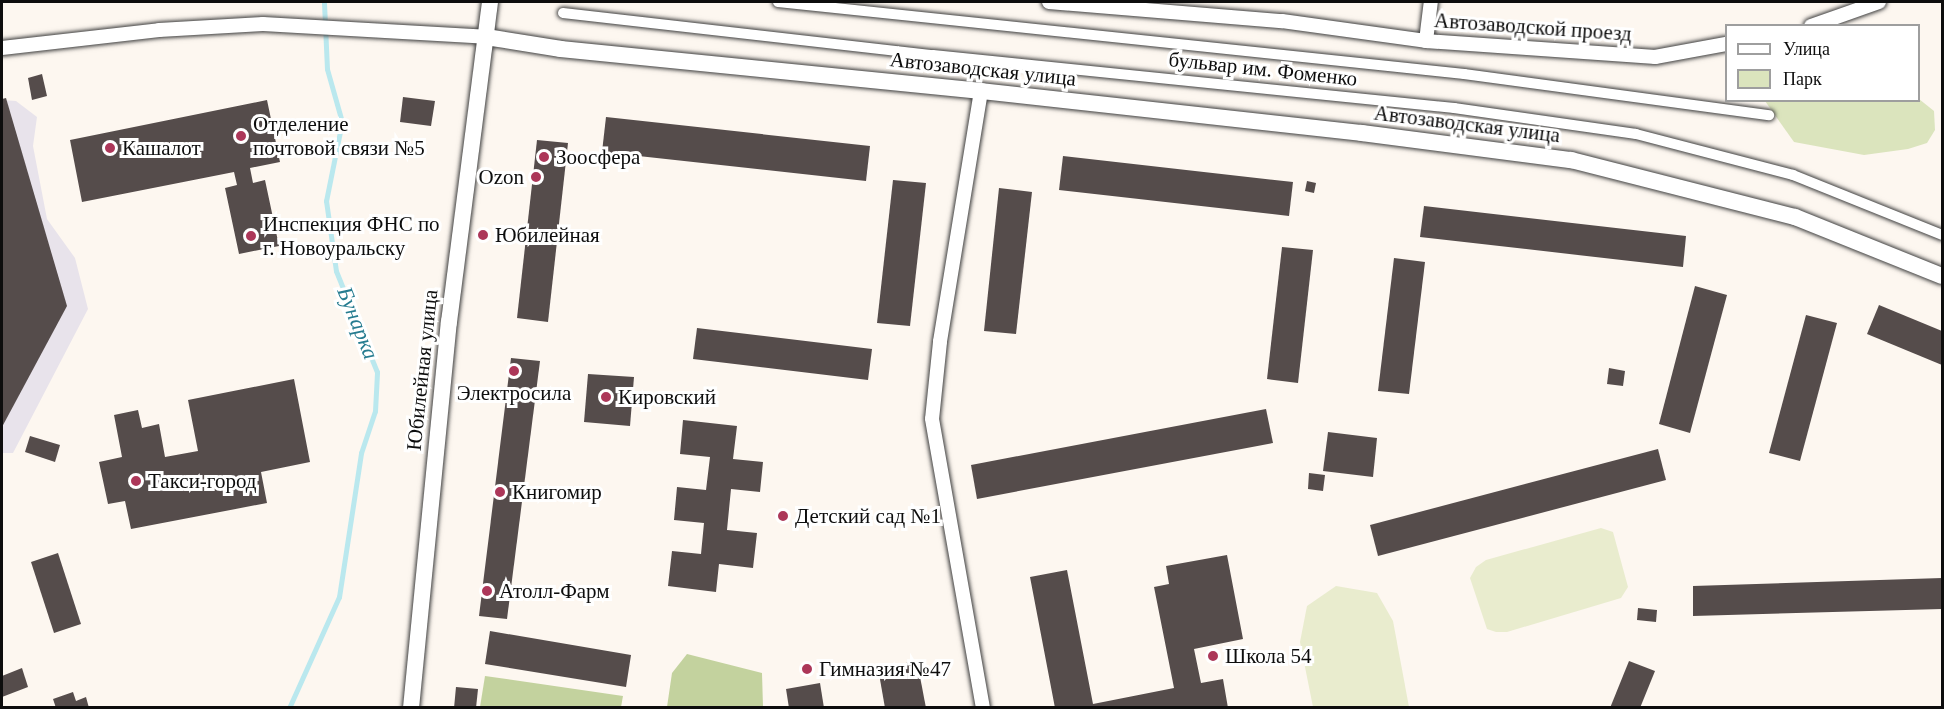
<!DOCTYPE html>
<html>
<head>
<meta charset="utf-8">
<style>
	body { margin:0 }
	#map { position:relative; width:1944px; height:709px; overflow:hidden; background:#fdf7f0; font-family:Georgia,serif }
	div>[style] { position:absolute }
	.industrial>* { inset:0; background:#e8e3eb }
	.green>* { inset:0; background:#dbe4bd }
	.forest>* { inset:0; background:#c3d29e }
	.pitch>* { inset:0; background:#e9ecce }
	.stream>* { height:5px; margin:-2.5px; padding:0 2.5px; transform-origin:2.5px; border-radius:2.5px; background:#bae8ee }
	.building>* { inset:0; background:#554c4b }
	.roads { filter:drop-shadow(0 0 2px #404040) drop-shadow(0 0 2px #404040) }
	.pedestrian>* { height:10px; margin:-5px; padding:0 5px; transform-origin:5px; border-radius:5px; background:#fff }
	.minor>* { height:14px; margin:-7px; padding:0 7px; transform-origin:7px; border-radius:7px; background:#fff }
	.tertiary>* { height:16px; margin:-8px; padding:0 8px; transform-origin:8px; border-radius:8px; background:#fff }
	.dots>* { width:16px; height:16px; translate:-50% -50%; box-sizing:border-box; border:3px solid #fff; border-radius:50% }
	span { translate:-50% -50%; white-space:nowrap; text-align:center; line-height:1.15; -webkit-text-stroke:6px #fff; paint-order:stroke }
	.street-label { font-size:21px; color:#0d0d0d }
	.poi-label { font-size:21px; color:#0d0d0d }
	.left { translate:0 -50%; text-align:left }
	.right { translate:-100% -50%; text-align:right }
	.water-label { font-size:22px; color:#267c90; font-style:italic }
	.frame { position:absolute; inset:0; border:3px solid #0d0d0d; pointer-events:none }
	.legend { position:absolute; left:1725px; top:24px; width:195px; height:78px; box-sizing:border-box; background:#fff; border:2px solid #9e9e9e; margin:0; padding:8px 10px; list-style:none; font-size:18px; color:#0d0d0d }
	.legend li { display:flex; align-items:center; gap:12px; height:30px }
	.legend b { width:30px; border:2px solid #9e9e9e }
</style>
</head>
<body>
<div id="map">
	<div class="industrial">
		<i style="clip-path:polygon(2px 100px,16px 101px,37px 117px,33px 146px,47px 219px,75px 258px,88px 309px,13px 453px,2px 453px)"></i>
	</div>
	<div class="green">
		<i style="clip-path:polygon(1919px 99px,1934px 111px,1935px 130px,1927px 143px,1908px 149px,1864px 155px,1794px 142px,1765px 101px)"></i>
	</div>
	<div class="forest">
		<i style="clip-path:polygon(687px 654px,762px 673px,763px 707px,667px 707px,672px 673px)"></i>
		<i style="clip-path:polygon(485px 676px,623px 696px,621px 707px,480px 707px)"></i>
	</div>
	<div class="pitch">
		<i style="clip-path:polygon(1601px 528px,1613px 532px,1628px 587px,1621px 598px,1507px 632px,1496px 632px,1487px 629px,1470px 578px,1476px 567px,1486px 560px)"></i>
		<i style="clip-path:polygon(1336px 586px,1377px 593px,1393px 621px,1409px 707px,1313px 707px,1300px 642px,1307px 606px)"></i>
	</div>
	<div class="stream">
		<i style="left:289px;top:708px;width:122px;rotate:-65.8deg"></i>
		<i style="left:339px;top:597px;width:146px;rotate:-81.3deg"></i>
		<i style="left:361px;top:453px;width:44px;rotate:-71.6deg"></i>
		<i style="left:375px;top:411px;width:39px;rotate:-87deg"></i>
		<i style="left:377px;top:372px;width:109px;rotate:-112.1deg"></i>
		<i style="left:336px;top:271px;width:71px;rotate:-98.1deg"></i>
		<i style="left:326px;top:201px;width:81px;rotate:-78.6deg"></i>
		<i style="left:342px;top:122px;width:55px;rotate:-105.8deg"></i>
		<i style="left:327px;top:69px;width:67px;rotate:-92.6deg"></i>
	</div>
	<div class="building">
		<i style="clip-path:polygon(42px 74px,47px 96px,32px 100px,28px 78px)"></i>
		<i style="clip-path:polygon(403px 97px,435px 101px,431px 126px,400px 122px)"></i>
		<i style="clip-path:polygon(6px 98px,67px 306px,2px 427px,2px 99px)"></i>
		<i style="clip-path:polygon(267px 100px,280px 162px,250px 168px,253px 183px,265px 180px,279px 246px,239px 254px,225px 188px,237px 185px,234px 172px,82px 202px,70px 140px)"></i>
		<i style="clip-path:polygon(606px 117px,870px 146px,866px 181px,602px 152px)"></i>
		<i style="clip-path:polygon(537px 140px,568px 143px,548px 322px,517px 318px)"></i>
		<i style="clip-path:polygon(1063px 156px,1293px 182px,1289px 216px,1059px 190px)"></i>
		<i style="clip-path:polygon(893px 180px,926px 183px,910px 326px,877px 323px)"></i>
		<i style="clip-path:polygon(1307px 181px,1316px 183px,1314px 193px,1305px 191px)"></i>
		<i style="clip-path:polygon(999px 188px,1032px 192px,1016px 334px,984px 331px)"></i>
		<i style="clip-path:polygon(1424px 206px,1686px 236px,1683px 267px,1420px 237px)"></i>
		<i style="clip-path:polygon(1282px 247px,1313px 250px,1298px 383px,1267px 379px)"></i>
		<i style="clip-path:polygon(1394px 258px,1425px 262px,1409px 394px,1378px 391px)"></i>
		<i style="clip-path:polygon(1695px 286px,1727px 295px,1690px 433px,1659px 424px)"></i>
		<i style="clip-path:polygon(1879px 305px,1942px 331px,1942px 365px,1867px 334px)"></i>
		<i style="clip-path:polygon(1806px 315px,1837px 323px,1800px 461px,1769px 453px)"></i>
		<i style="clip-path:polygon(697px 328px,872px 349px,868px 380px,693px 359px)"></i>
		<i style="clip-path:polygon(511px 358px,540px 361px,507px 619px,479px 616px)"></i>
		<i style="clip-path:polygon(1609px 368px,1625px 371px,1623px 386px,1607px 384px)"></i>
		<i style="clip-path:polygon(588px 374px,634px 377px,630px 426px,584px 422px)"></i>
		<i style="clip-path:polygon(294px 379px,310px 462px,261px 472px,267px 503px,131px 529px,125px 501px,108px 504px,99px 462px,122px 457px,114px 415px,138px 410px,142px 428px,159px 424px,165px 457px,198px 451px,188px 400px)"></i>
		<i style="clip-path:polygon(1266px 409px,1273px 443px,977px 499px,971px 465px)"></i>
		<i style="clip-path:polygon(683px 420px,737px 426px,733px 459px,763px 462px,760px 492px,731px 489px,727px 530px,757px 533px,753px 568px,719px 564px,716px 592px,668px 586px,672px 551px,701px 554px,704px 523px,674px 520px,677px 487px,706px 490px,710px 457px,680px 454px)"></i>
		<i style="clip-path:polygon(1328px 432px,1377px 438px,1373px 477px,1323px 471px)"></i>
		<i style="clip-path:polygon(30px 436px,60px 445px,55px 462px,25px 452px)"></i>
		<i style="clip-path:polygon(1658px 449px,1666px 480px,1378px 556px,1370px 525px)"></i>
		<i style="clip-path:polygon(1309px 473px,1325px 475px,1323px 491px,1308px 489px)"></i>
		<i style="clip-path:polygon(58px 553px,81px 624px,54px 633px,31px 562px)"></i>
		<i style="clip-path:polygon(1227px 555px,1243px 639px,1194px 649px,1201px 683px,1223px 679px,1228px 708px,1055px 708px,1030px 577px,1067px 570px,1093px 704px,1174px 688px,1154px 587px,1169px 584px,1166px 566px)"></i>
		<i style="clip-path:polygon(1942px 578px,1942px 609px,1693px 616px,1693px 586px)"></i>
		<i style="clip-path:polygon(1638px 608px,1657px 610px,1656px 622px,1637px 620px)"></i>
		<i style="clip-path:polygon(490px 631px,631px 655px,626px 687px,485px 664px)"></i>
		<i style="clip-path:polygon(917px 661px,926px 708px,885px 708px,878px 668px)"></i>
		<i style="clip-path:polygon(1629px 661px,1655px 671px,1640px 708px,1610px 708px)"></i>
		<i style="clip-path:polygon(22px 668px,28px 687px,2px 697px,2px 676px)"></i>
		<i style="clip-path:polygon(820px 683px,824px 708px,789px 708px,786px 689px)"></i>
		<i style="clip-path:polygon(456px 687px,478px 689px,476px 708px,454px 708px)"></i>
		<i style="clip-path:polygon(73px 692px,76px 701px,86px 697px,89px 708px,56px 708px,53px 699px)"></i>
	</div>
	<div class="roads">
		<div class="pedestrian">
			<i style="left:778px;top:2px;width:690px;rotate:5.99deg"></i>
			<i style="left:1464px;top:74px;width:308px;rotate:7.7deg"></i>
			<i style="left:563px;top:13px;width:372px;rotate:6.5deg"></i>
			<i style="left:933px;top:55px;width:524px;rotate:5.81deg"></i>
			<i style="left:1454px;top:108px;width:184px;rotate:8.1deg"></i>
			<i style="left:1636px;top:134px;width:162px;rotate:14.6deg"></i>
			<i style="left:1793px;top:175px;width:161px;rotate:21.9deg"></i>
		</div>
		<div class="minor">
			<i style="left:1049px;top:2px;width:234px;rotate:4.7deg"></i>
			<i style="left:1282px;top:21px;width:145px;rotate:7.9deg"></i>
			<i style="left:1426px;top:41px;width:230px;rotate:4deg"></i>
			<i style="left:1655px;top:57px;width:72px;rotate:-10.4deg"></i>
			<i style="left:1811px;top:26px;width:72px;rotate:-19.4deg"></i>
			<i style="left:1426px;top:41px;width:39px;rotate:-83deg"></i>
			<i style="left:2px;top:48px;width:158px;rotate:-6.5deg"></i>
			<i style="left:159px;top:30px;width:104px;rotate:-3.3deg"></i>
			<i style="left:263px;top:24px;width:223px;rotate:3.3deg"></i>
			<i style="left:981px;top:91px;width:254px;rotate:99.3deg"></i>
			<i style="left:940px;top:342px;width:77px;rotate:95.9deg"></i>
			<i style="left:932px;top:419px;width:293px;rotate:80deg"></i>
		</div>
		<div class="tertiary">
			<i style="left:486px;top:37px;width:76px;rotate:9.1deg"></i>
			<i style="left:561px;top:49px;width:422px;rotate:5.7deg"></i>
			<i style="left:981px;top:91px;width:383px;rotate:6.3deg"></i>
			<i style="left:1362px;top:133px;width:211px;rotate:7.4deg"></i>
			<i style="left:1571px;top:160px;width:231px;rotate:14.3deg"></i>
			<i style="left:1795px;top:217px;width:158px;rotate:21.9deg"></i>
			<i style="left:411px;top:708px;width:388px;rotate:-84.4deg"></i>
			<i style="left:449px;top:322px;width:323px;rotate:-82.7deg"></i>
		</div>
	</div>
	<div class="dots">
		<i style="left:241px;top:136px;background:#ac3759"></i>
		<i style="left:110px;top:148px;background:#ac3759"></i>
		<i style="left:544px;top:157px;background:#ac3759"></i>
		<i style="left:536px;top:177px;background:#ac3759"></i>
		<i style="left:483px;top:235px;background:#ac3759"></i>
		<i style="left:251px;top:236px;background:#ac3759"></i>
		<i style="left:514px;top:371px;background:#ac3759"></i>
		<i style="left:606px;top:397px;background:#ac3759"></i>
		<i style="left:136px;top:481px;background:#ac3759"></i>
		<i style="left:500px;top:492px;background:#ac3759"></i>
		<i style="left:783px;top:516px;background:#ac3759"></i>
		<i style="left:487px;top:591px;background:#ac3759"></i>
		<i style="left:1213px;top:656px;background:#ac3759"></i>
		<i style="left:807px;top:669px;background:#ac3759"></i>
	</div>
	<div class="street-label">
		<span style="left:1533px;top:27px;rotate:4deg">Автозаводской проезд</span>
		<span style="left:983px;top:69px;rotate:6deg">Автозаводская улица</span>
		<span style="left:1263px;top:69px;rotate:6deg">бульвар им. Фоменко</span>
		<span style="left:1467px;top:124px;rotate:7deg">Автозаводская улица</span>
		<span style="left:422px;top:370px;rotate:-84deg">Юбилейная улица</span>
	</div>
	<div class="poi-label">
		<span class="left" style="left:253px;top:136px">Отделение<br>почтовой связи №5</span>
		<span class="left" style="left:122px;top:148px">Кашалот</span>
		<span class="left" style="left:556px;top:157px">Зоосфера</span>
		<span class="right" style="left:524px;top:177px">Ozon</span>
		<span class="left" style="left:263px;top:236px">Инспекция ФНС по<br>г. Новоуральску</span>
		<span class="left" style="left:495px;top:235px">Юбилейная</span>
		<span style="left:514px;top:393px">Электросила</span>
		<span class="left" style="left:618px;top:397px">Кировский</span>
		<span class="left" style="left:148px;top:481px">Такси-город</span>
		<span class="left" style="left:512px;top:492px">Книгомир</span>
		<span class="left" style="left:795px;top:516px">Детский сад №1</span>
		<span class="left" style="left:499px;top:591px">Атолл-Фарм</span>
		<span class="left" style="left:1225px;top:656px">Школа 54</span>
		<span class="left" style="left:819px;top:669px">Гимназия №47</span>
	</div>
	<div class="water-label">
		<span style="left:358px;top:323px;rotate:68deg">Бунарка</span>
	</div>
	<div class="frame"></div>
	<ul class="legend">
	<li><b style="height:8px;background:#fff"></b>Улица</li>
	<li><b style="height:16px;background:#dbe4bd"></b>Парк</li>
	</ul>
</div>
</body>
</html>
